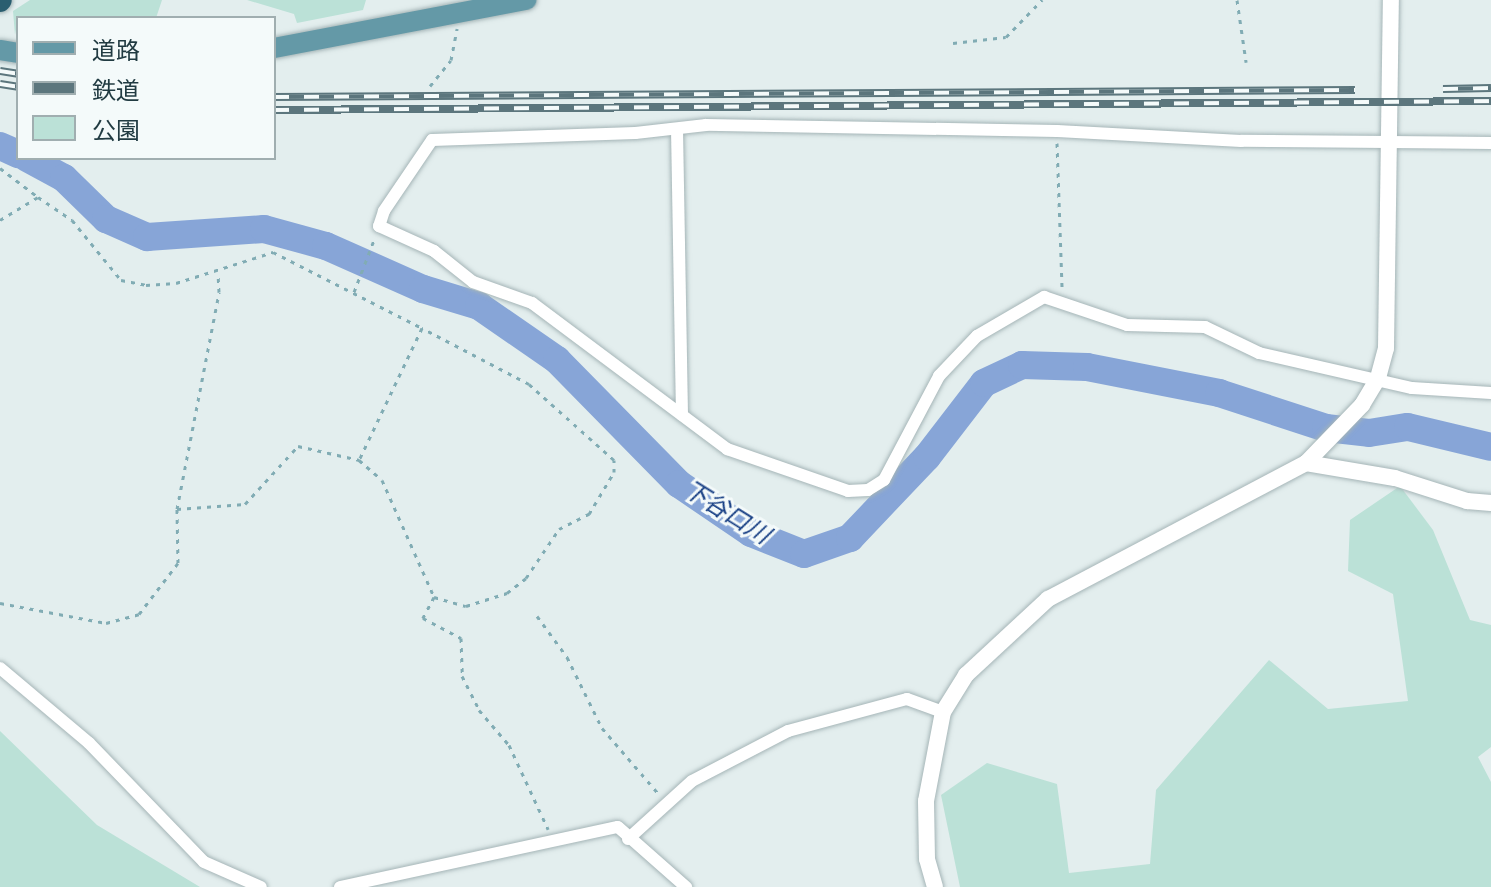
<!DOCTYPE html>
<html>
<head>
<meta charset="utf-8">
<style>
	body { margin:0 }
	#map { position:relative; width:1491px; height:887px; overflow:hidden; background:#e3eeee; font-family:Mulish,"Noto Sans JP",sans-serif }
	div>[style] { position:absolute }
	.green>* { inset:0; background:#bbe1d7 }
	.river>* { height:28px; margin:-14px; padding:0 14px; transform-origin:14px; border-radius:14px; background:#87a5d7 }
	.path>* { height:3px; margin-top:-1.5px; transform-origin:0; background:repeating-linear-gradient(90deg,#81acb4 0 4px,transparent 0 10px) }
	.roads { filter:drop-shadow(0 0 2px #a5b5b7) drop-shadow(0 0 2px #a5b5b7) }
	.minor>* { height:12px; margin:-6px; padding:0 6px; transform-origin:6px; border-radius:6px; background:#fff }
	.tertiary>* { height:16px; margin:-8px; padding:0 8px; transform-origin:8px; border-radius:8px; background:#fff }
	.primary>* { height:20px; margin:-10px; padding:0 10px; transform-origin:10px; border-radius:10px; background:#6499a7 }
	.motorway>* { height:22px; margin:-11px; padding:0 11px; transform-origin:11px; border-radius:11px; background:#2a5e70 }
	.rail>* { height:8px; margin-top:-4px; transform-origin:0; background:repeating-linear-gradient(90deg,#f4fafa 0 15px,#5c767d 0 30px); box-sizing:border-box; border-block:2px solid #5c767d }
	span { translate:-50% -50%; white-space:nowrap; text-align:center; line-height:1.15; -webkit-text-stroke:6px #f4fafa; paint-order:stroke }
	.water-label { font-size:24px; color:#153d83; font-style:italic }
	.legend { position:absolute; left:16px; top:16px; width:260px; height:144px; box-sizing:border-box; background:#f4fafa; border:2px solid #a0aeb0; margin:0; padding:10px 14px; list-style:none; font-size:24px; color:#213b42 }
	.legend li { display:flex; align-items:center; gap:16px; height:40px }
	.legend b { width:40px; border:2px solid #a0aeb0 }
</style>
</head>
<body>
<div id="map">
	<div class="green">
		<i style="clip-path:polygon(30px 0,162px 0,156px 18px,18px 18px,15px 35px,13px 11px)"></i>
		<i style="clip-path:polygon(247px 0,366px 0,363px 10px,297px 23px,294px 14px)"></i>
		<i style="clip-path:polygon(1400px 486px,1433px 530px,1470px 620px,1491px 625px,1491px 747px,1478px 757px,1491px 782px,1491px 887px,960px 887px,941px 795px,987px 763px,1057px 784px,1069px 873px,1150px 864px,1156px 790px,1269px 660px,1328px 709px,1408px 701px,1393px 594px,1348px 571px,1350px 520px)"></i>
		<i style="clip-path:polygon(0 731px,97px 825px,200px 887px,0 887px)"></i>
	</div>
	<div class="river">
		<i style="left:0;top:146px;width:20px;rotate:24deg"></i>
		<i style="left:27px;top:158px;width:42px;rotate:28.4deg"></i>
		<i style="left:64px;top:178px;width:59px;rotate:44.3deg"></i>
		<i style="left:106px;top:219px;width:45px;rotate:23.7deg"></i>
		<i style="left:147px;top:237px;width:117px;rotate:-3.9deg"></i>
		<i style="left:264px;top:229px;width:64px;rotate:15.3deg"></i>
		<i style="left:326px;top:246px;width:106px;rotate:23.9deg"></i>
		<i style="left:423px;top:289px;width:59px;rotate:16.9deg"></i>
		<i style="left:479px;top:306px;width:95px;rotate:34.7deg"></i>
		<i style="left:557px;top:360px;width:174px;rotate:45.5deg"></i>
		<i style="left:679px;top:484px;width:87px;rotate:34.2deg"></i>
		<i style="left:751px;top:533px;width:57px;rotate:21.6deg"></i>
		<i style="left:804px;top:554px;width:49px;rotate:-19.2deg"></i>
		<i style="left:850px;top:538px;width:112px;rotate:-46.5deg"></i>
		<i style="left:927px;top:457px;width:93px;rotate:-52.4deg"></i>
		<i style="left:984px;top:383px;width:42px;rotate:-25.3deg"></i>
		<i style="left:1022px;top:365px;width:65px;rotate:1.8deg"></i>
		<i style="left:1087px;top:367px;width:135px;rotate:11.1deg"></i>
		<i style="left:1219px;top:393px;width:113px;rotate:18.1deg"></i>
		<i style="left:1326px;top:428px;width:43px;rotate:6.6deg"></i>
		<i style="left:1369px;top:433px;width:39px;rotate:-9deg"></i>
		<i style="left:1408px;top:427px;width:85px;rotate:13.5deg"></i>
	</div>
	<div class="path">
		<i style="left:1237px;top:0;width:63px;rotate:81.7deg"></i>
		<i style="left:953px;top:43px;width:53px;rotate:-6.5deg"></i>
		<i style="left:1006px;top:37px;width:52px;rotate:-45.8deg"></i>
		<i style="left:430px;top:86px;width:33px;rotate:-51deg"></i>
		<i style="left:451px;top:60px;width:32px;rotate:-79deg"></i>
		<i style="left:1057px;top:143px;width:144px;rotate:88deg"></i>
		<i style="left:0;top:168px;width:48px;rotate:37.3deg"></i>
		<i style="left:0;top:220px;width:44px;rotate:-31.2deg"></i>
		<i style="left:38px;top:197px;width:41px;rotate:34.1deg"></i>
		<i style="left:72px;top:220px;width:77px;rotate:50.8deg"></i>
		<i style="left:121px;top:280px;width:25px;rotate:11deg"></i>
		<i style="left:146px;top:285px;width:30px;rotate:-4deg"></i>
		<i style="left:176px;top:283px;width:102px;rotate:-17.7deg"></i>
		<i style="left:273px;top:252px;width:167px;rotate:27deg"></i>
		<i style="left:422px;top:328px;width:146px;rotate:115.5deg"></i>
		<i style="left:354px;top:292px;width:56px;rotate:-69deg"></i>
		<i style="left:177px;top:509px;width:221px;rotate:-79deg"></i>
		<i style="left:219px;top:292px;width:19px;rotate:-93deg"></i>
		<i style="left:434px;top:597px;width:24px;rotate:118deg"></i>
		<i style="left:423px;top:618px;width:43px;rotate:27.8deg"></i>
		<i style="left:461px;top:638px;width:38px;rotate:88deg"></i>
		<i style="left:462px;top:676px;width:38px;rotate:63deg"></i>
		<i style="left:479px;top:710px;width:46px;rotate:49.4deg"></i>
		<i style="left:509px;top:745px;width:93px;rotate:65.1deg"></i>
		<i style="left:0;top:603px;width:108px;rotate:10.7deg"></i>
		<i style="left:106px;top:623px;width:34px;rotate:-15deg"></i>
		<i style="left:139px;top:614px;width:64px;rotate:-52.6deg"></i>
		<i style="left:178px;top:563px;width:54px;rotate:-91.1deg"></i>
		<i style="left:177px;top:509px;width:68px;rotate:-4.2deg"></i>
		<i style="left:245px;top:504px;width:79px;rotate:-47.6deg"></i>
		<i style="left:298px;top:446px;width:63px;rotate:12.9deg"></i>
		<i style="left:359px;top:460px;width:30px;rotate:41deg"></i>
		<i style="left:382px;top:480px;width:128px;rotate:66deg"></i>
		<i style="left:434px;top:597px;width:33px;rotate:16deg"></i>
		<i style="left:466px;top:606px;width:43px;rotate:-17.6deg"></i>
		<i style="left:507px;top:593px;width:24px;rotate:-38deg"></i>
		<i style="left:526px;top:578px;width:59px;rotate:-56deg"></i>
		<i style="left:559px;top:529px;width:34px;rotate:-27deg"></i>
		<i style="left:589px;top:514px;width:49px;rotate:-59.2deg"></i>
		<i style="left:614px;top:472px;width:12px;rotate:-90deg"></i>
		<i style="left:614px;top:460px;width:114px;rotate:-138.2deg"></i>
		<i style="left:529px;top:384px;width:121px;rotate:-152.4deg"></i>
		<i style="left:537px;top:616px;width:51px;rotate:53.8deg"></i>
		<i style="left:567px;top:657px;width:79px;rotate:63.8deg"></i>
		<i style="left:602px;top:728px;width:86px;rotate:49.3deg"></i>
	</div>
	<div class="roads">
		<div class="minor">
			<i style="left:677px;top:129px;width:286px;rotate:89deg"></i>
			<i style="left:1491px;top:143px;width:250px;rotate:-179.5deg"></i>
			<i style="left:1241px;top:141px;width:184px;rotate:-176.9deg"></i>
			<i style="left:1057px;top:131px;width:351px;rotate:-179deg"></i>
			<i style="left:706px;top:125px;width:71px;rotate:173.6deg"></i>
			<i style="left:635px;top:133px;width:203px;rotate:178deg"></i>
			<i style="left:432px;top:140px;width:86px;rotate:124.1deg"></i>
			<i style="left:384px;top:211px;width:16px;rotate:108deg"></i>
			<i style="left:379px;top:226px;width:60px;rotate:24.4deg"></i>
			<i style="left:434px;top:251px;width:50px;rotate:38.5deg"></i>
			<i style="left:473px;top:282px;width:63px;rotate:19.6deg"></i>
			<i style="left:532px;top:303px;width:244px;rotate:36.8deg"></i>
			<i style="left:727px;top:449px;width:128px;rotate:19.1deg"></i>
			<i style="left:848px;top:491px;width:20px;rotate:-3deg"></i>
			<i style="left:868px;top:490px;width:19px;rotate:-32deg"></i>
			<i style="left:884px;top:480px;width:118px;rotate:-62.1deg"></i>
			<i style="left:939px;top:376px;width:55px;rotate:-46.5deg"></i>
			<i style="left:977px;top:336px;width:78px;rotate:-30.2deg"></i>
			<i style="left:1044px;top:297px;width:88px;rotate:18.6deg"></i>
			<i style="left:1127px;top:325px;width:78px;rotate:1.5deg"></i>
			<i style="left:1205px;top:327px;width:60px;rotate:25.7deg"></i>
			<i style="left:1259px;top:353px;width:157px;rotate:12.9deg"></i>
			<i style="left:1412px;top:388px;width:79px;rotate:3.6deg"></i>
			<i style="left:0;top:668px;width:116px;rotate:40.1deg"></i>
			<i style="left:89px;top:743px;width:165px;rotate:46deg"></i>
			<i style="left:204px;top:862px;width:62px;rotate:23.7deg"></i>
			<i style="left:628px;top:839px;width:86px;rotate:-42.2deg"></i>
			<i style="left:692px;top:781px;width:108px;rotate:-27.5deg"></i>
			<i style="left:788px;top:731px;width:123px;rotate:-15.1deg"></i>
			<i style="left:907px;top:699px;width:38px;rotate:20deg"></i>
			<i style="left:340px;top:887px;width:284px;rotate:-12.2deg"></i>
			<i style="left:618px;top:827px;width:91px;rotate:41.4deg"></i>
		</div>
		<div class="tertiary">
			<i style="left:1306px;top:463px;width:81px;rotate:-46deg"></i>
			<i style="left:1362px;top:405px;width:31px;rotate:-59deg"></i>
			<i style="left:1378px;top:378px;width:31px;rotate:-75deg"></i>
			<i style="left:1386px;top:348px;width:348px;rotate:-89.2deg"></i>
			<i style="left:935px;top:887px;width:29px;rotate:-106deg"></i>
			<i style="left:927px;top:859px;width:58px;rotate:-91deg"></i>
			<i style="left:926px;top:801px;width:91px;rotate:-79.2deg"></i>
			<i style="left:943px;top:712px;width:44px;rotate:-58.1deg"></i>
			<i style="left:966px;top:675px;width:112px;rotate:-42.8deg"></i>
			<i style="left:1048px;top:599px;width:292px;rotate:-27.8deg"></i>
			<i style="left:1306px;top:463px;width:90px;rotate:9.6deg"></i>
			<i style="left:1395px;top:478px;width:76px;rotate:17.7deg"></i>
			<i style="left:1467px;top:501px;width:24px;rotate:5deg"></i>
		</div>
		<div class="primary">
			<i style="left:274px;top:48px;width:257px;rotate:-10.8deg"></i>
			<i style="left:0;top:50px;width:18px;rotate:9deg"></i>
		</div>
		<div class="motorway">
			<i style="left:0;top:1px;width:1px;rotate:-45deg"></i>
		</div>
	</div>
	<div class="rail">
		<i style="left:0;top:71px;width:18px;rotate:9deg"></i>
		<i style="left:0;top:84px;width:18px;rotate:9deg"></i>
		<i style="left:1443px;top:89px;width:48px;rotate:-1.2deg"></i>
		<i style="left:274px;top:97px;width:1081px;rotate:-0.37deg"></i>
		<i style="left:274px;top:110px;width:1217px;rotate:-0.42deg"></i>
	</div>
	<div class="water-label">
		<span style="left:727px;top:512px;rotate:32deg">下谷口川</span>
	</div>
	<ul class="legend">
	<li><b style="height:10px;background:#6499a7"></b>道路</li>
	<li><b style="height:10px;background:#5c767d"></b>鉄道</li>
	<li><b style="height:22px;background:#bbe1d7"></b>公園</li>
	</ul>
</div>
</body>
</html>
